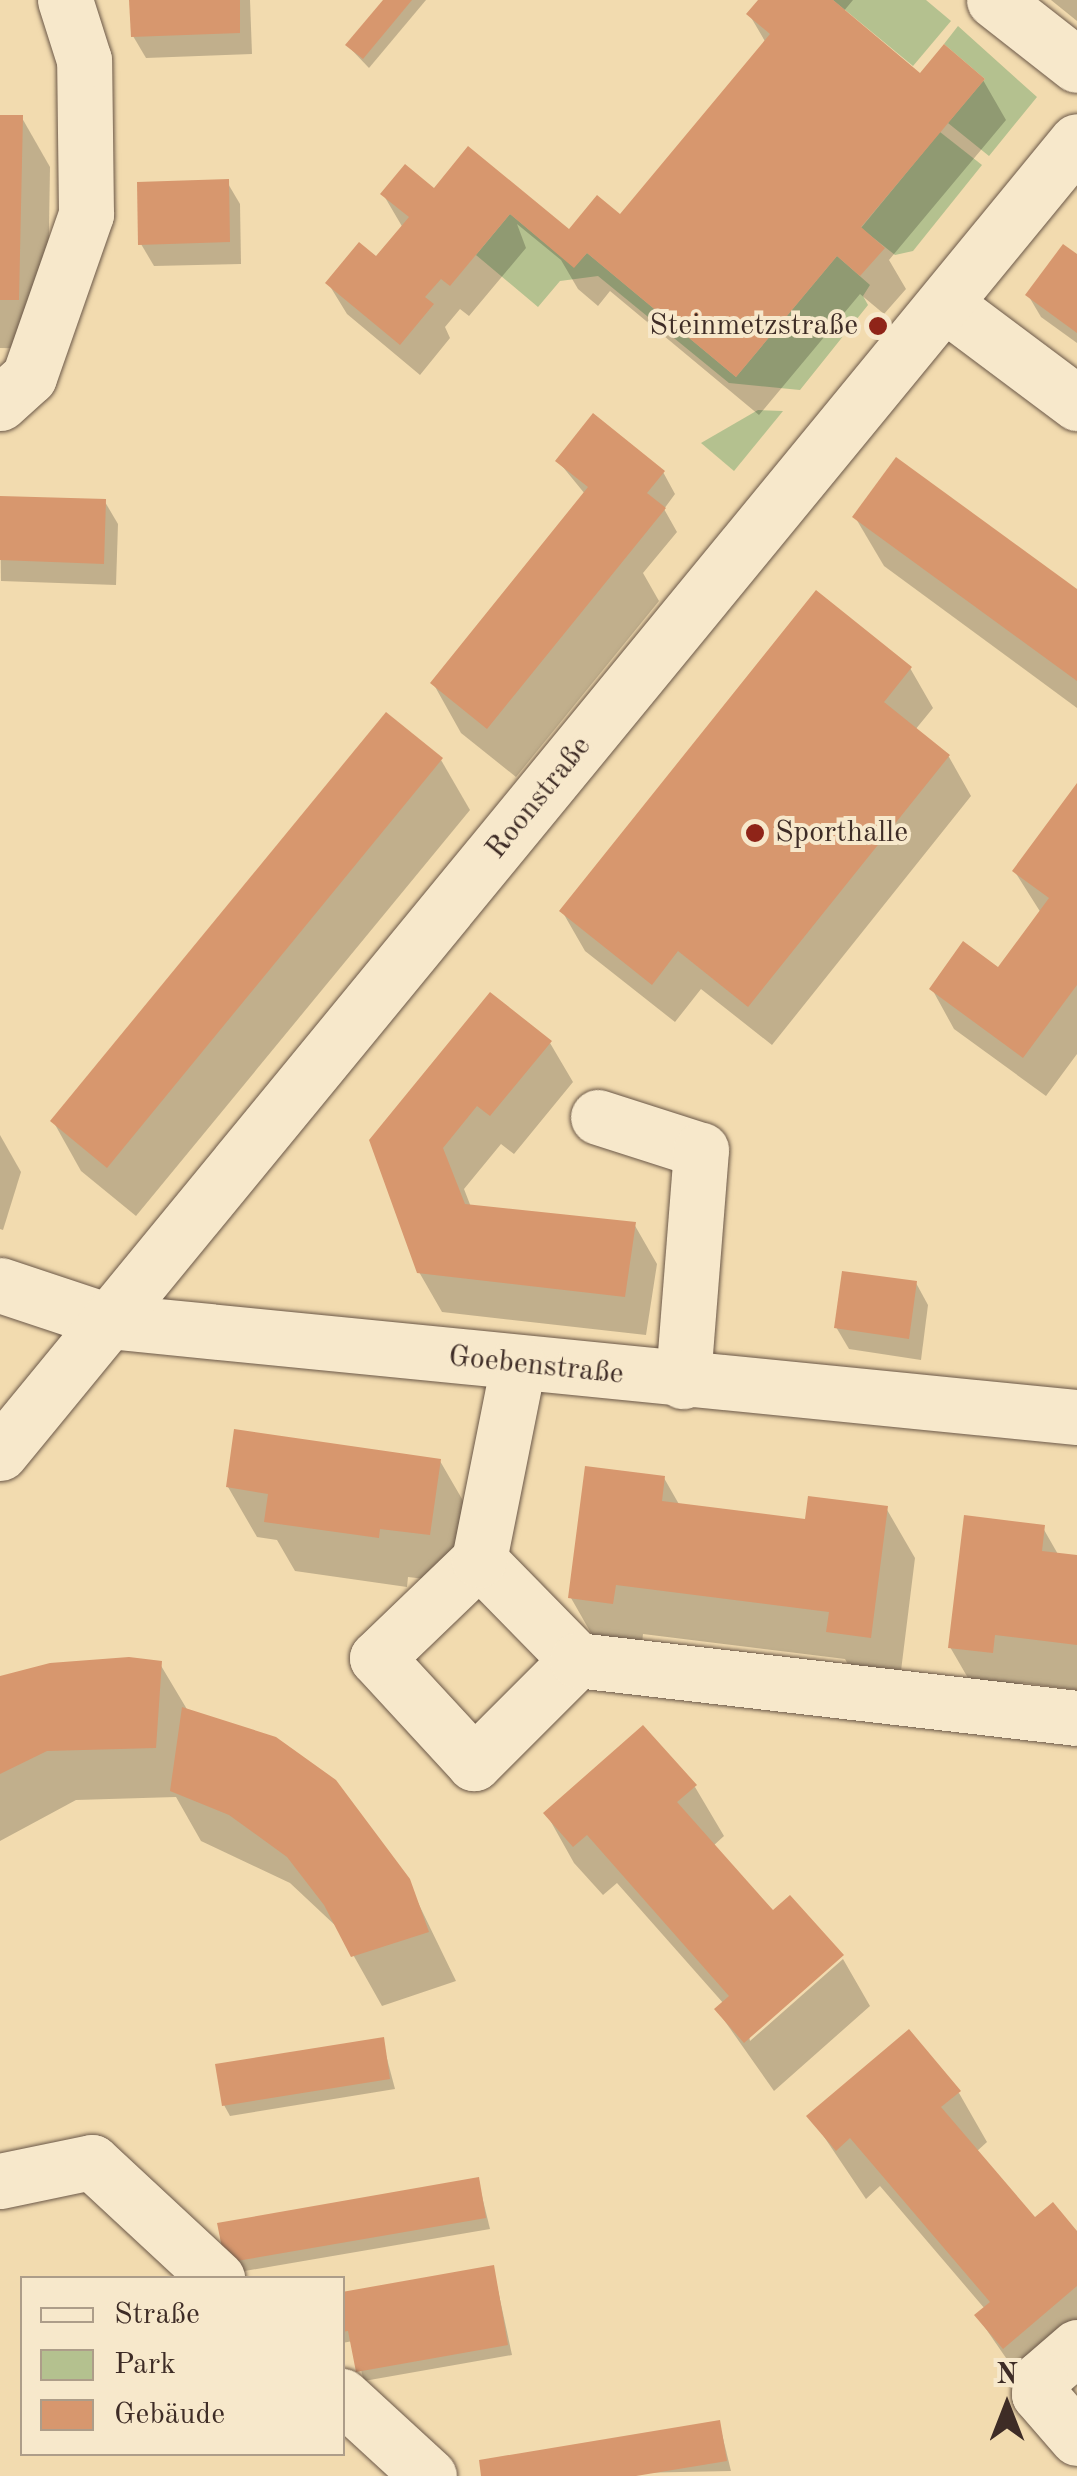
<!DOCTYPE html>
<html>
<head>
<meta charset="utf-8">
<style>
	body { margin:0 }
	#map { position:relative; width:1077px; height:2476px; overflow:hidden; background:#f2dbaf; font-family:"Old Standard TT",serif }
	div>[style] { position:absolute }
	.green>* { inset:0; background:#b4c18f }
	.shadow>* { inset:0; background:#0003 }
	.building>* { inset:0; background:#d7976e }
	.roads { filter:drop-shadow(0 0 2px #6b5848) drop-shadow(0 0 2px #6b5848) }
	.minor>* { height:55px; margin:-27.5px; padding:0 27.5px; transform-origin:27.5px; border-radius:27.5px; background:#f7e8cb }
	.dots>* { width:28px; height:28px; translate:-50% -50%; box-sizing:border-box; border:5px solid #f7e8cb; border-radius:50% }
	span { translate:-50% -50%; white-space:nowrap; text-align:center; line-height:1.15; -webkit-text-stroke:8px #f7e8cb; paint-order:stroke }
	.poi-label { font-size:30px; color:#3e2c26 }
	.right { translate:-100% -50%; text-align:right }
	.left { translate:0 -50%; text-align:left }
	.street-label { font-size:30px; color:#3e2c26 }
	.legend { position:absolute; left:20px; top:2276px; width:325px; height:180px; box-sizing:border-box; background:#f7e8cb; border:2px solid #ad9d89; margin:0; padding:12px 18px; list-style:none; font-size:30px; color:#3e2c26 }
	.legend li { display:flex; align-items:center; gap:20px; height:50px }
	.legend b { width:50px; border:2px solid #ad9d89 }
	.north { position:absolute; left:957px; top:2356px; width:100px; height:100px; -webkit-text-stroke:8px #f7e8cb; paint-order:stroke; rotate:0deg; font-size:28px; font-weight:700; line-height:40px; text-align:center; color:#3e2c26 }
	.north::after { content:''; display:block; margin:auto; width:35px; height:45px; background:#3e2c26; clip-path:polygon(50% 0,100% 100%,50% 72%,0 100%) }
</style>
</head>
<body>
<div id="map">
	<div class="green">
		<i style="clip-path:polygon(833px 0,926px 0,951px 21px,913px 66px)"></i>
		<i style="clip-path:polygon(958px 26px,1037px 97px,989px 156px,948px 123px,985px 79px,944px 44px)"></i>
		<i style="clip-path:polygon(940px 132px,982px 165px,913px 251px,895px 255px,861px 228px)"></i>
		<i style="clip-path:polygon(510px 214px,574px 267px,587px 253px,736px 377px,837px 256px,870px 285px,863px 296px,868px 305px,800px 390px,729px 383px,598px 276px,560px 281px,538px 307px,476px 255px)"></i>
		<i style="clip-path:polygon(758px 410px,783px 411px,734px 471px,701px 443px)"></i>
	</div>
	<div class="shadow">
		<i style="clip-path:polygon(132px 0,250px 0,252px 54px,146px 58px,133px 36px)"></i>
		<i style="clip-path:polygon(386px 0,426px 0,369px 68px,348px 46px)"></i>
		<i style="clip-path:polygon(761px 0,853px 0,843px 12px,921px 76px,983px 80px,1006px 120px,889px 260px,906px 289px,884px 314px,860px 294px,759px 415px,610px 291px,598px 306px,578px 289px,561px 260px,517px 224px,526px 248px,469px 316px,460px 309px,445px 327px,450px 338px,420px 375px,347px 314px,328px 283px,377px 260px,403px 228px,383px 194px,434px 191px,567px 231px,620px 217px,766px 43px,749px 14px)"></i>
		<i style="clip-path:polygon(1051px 0,1077px 0,1077px 21px)"></i>
		<i style="clip-path:polygon(0 117px,22px 118px,50px 167px,47px 349px,0 348px)"></i>
		<i style="clip-path:polygon(227px 182px,240px 204px,241px 264px,154px 266px,141px 244px)"></i>
		<i style="clip-path:polygon(1077px 258px,1077px 343px,1041px 317px,1028px 295px)"></i>
		<i style="clip-path:polygon(558px 461px,663px 472px,675px 494px,664px 509px,677px 532px,643px 573px,659px 601px,516px 777px,461px 733px,433px 683px,585px 494px)"></i>
		<i style="clip-path:polygon(0 499px,105px 502px,118px 524px,116px 585px,1px 581px)"></i>
		<i style="clip-path:polygon(855px 517px,1077px 592px,1077px 708px,884px 566px)"></i>
		<i style="clip-path:polygon(910px 668px,933px 708px,915px 730px,949px 757px,971px 796px,772px 1045px,701px 989px,675px 1022px,585px 951px,562px 911px)"></i>
		<i style="clip-path:polygon(441px 760px,470px 810px,136px 1216px,81px 1171px,53px 1121px)"></i>
		<i style="clip-path:polygon(1077px 788px,1077px 1054px,1046px 1096px,954px 1029px,932px 989px,998px 970px,1041px 913px,1015px 872px)"></i>
		<i style="clip-path:polygon(550px 1043px,573px 1082px,514px 1154px,501px 1144px,464px 1189px,471px 1207px,634px 1224px,657px 1264px,646px 1335px,442px 1312px,419px 1272px,372px 1140px)"></i>
		<i style="clip-path:polygon(0 1135px,21px 1172px,3px 1230px,0 1229px)"></i>
		<i style="clip-path:polygon(916px 1283px,928px 1305px,921px 1360px,849px 1349px,836px 1327px)"></i>
		<i style="clip-path:polygon(440px 1461px,469px 1511px,458px 1583px,408px 1577px,407px 1587px,295px 1571px,277px 1540px,257px 1537px,228px 1487px)"></i>
		<i style="clip-path:polygon(664px 1478px,680px 1506px,807px 1522px,886px 1508px,915px 1558px,899px 1687px,858px 1682px,845px 1659px,643px 1634px,641px 1652px,599px 1647px,571px 1598px)"></i>
		<i style="clip-path:polygon(1043px 1528px,1059px 1556px,1077px 1558px,1077px 1690px,1023px 1683px,1020px 1702px,979px 1697px,950px 1647px)"></i>
		<i style="clip-path:polygon(160px 1664px,188px 1711px,407px 1880px,456px 1981px,382px 2006px,338px 1928px,290px 1883px,201px 1841px,176px 1797px,76px 1800px,0 1841px,0 1680px)"></i>
		<i style="clip-path:polygon(695px 1787px,724px 1836px,713px 1846px,750px 2041px,843px 1959px,870px 2006px,774px 2091px,717px 2010px,724px 2004px,617px 1883px,603px 1895px,574px 1863px,546px 1813px)"></i>
		<i style="clip-path:polygon(382px 2040px,395px 2089px,230px 2116px,224px 2105px)"></i>
		<i style="clip-path:polygon(959px 2093px,987px 2142px,976px 2152px,1034px 2221px,1077px 2235px,1077px 2360px,1033px 2397px,977px 2316px,985px 2309px,880px 2186px,866px 2199px,810px 2116px)"></i>
		<i style="clip-path:polygon(478px 2180px,490px 2229px,233px 2273px,227px 2262px)"></i>
		<i style="clip-path:polygon(493px 2267px,512px 2355px,364px 2381px,353px 2341px,342px 2343px,342px 2294px)"></i>
		<i style="clip-path:polygon(719px 2422px,731px 2471px,484px 2476px)"></i>
	</div>
	<div class="building">
		<i style="clip-path:polygon(129px 0,240px 0,240px 33px,131px 37px)"></i>
		<i style="clip-path:polygon(383px 0,412px 0,363px 59px,345px 45px)"></i>
		<i style="clip-path:polygon(758px 0,833px 0,920px 73px,944px 44px,985px 79px,861px 227px,885px 248px,860px 276px,837px 256px,736px 377px,587px 253px,574px 268px,510px 214px,450px 286px,441px 279px,425px 297px,434px 304px,400px 345px,325px 283px,359px 242px,376px 256px,409px 217px,380px 194px,405px 164px,434px 188px,468px 146px,569px 229px,597px 195px,620px 214px,770px 34px,746px 14px)"></i>
		<i style="clip-path:polygon(0 115px,23px 115px,19px 300px,0 300px)"></i>
		<i style="clip-path:polygon(229px 179px,230px 242px,138px 245px,137px 182px)"></i>
		<i style="clip-path:polygon(1063px 244px,1077px 254px,1077px 333px,1025px 295px)"></i>
		<i style="clip-path:polygon(593px 413px,665px 471px,647px 493px,666px 508px,487px 729px,430px 683px,588px 487px,555px 461px)"></i>
		<i style="clip-path:polygon(896px 457px,1077px 589px,1077px 681px,852px 517px)"></i>
		<i style="clip-path:polygon(0 496px,106px 499px,104px 564px,0 560px)"></i>
		<i style="clip-path:polygon(816px 590px,912px 667px,884px 702px,950px 755px,748px 1007px,678px 951px,652px 985px,559px 911px)"></i>
		<i style="clip-path:polygon(386px 712px,443px 758px,107px 1168px,50px 1121px)"></i>
		<i style="clip-path:polygon(1077px 783px,1077px 985px,1023px 1058px,929px 989px,963px 941px,998px 967px,1049px 898px,1012px 871px)"></i>
		<i style="clip-path:polygon(490px 992px,552px 1041px,490px 1116px,477px 1106px,443px 1148px,465px 1204px,636px 1222px,625px 1297px,417px 1273px,369px 1140px)"></i>
		<i style="clip-path:polygon(842px 1271px,917px 1281px,909px 1339px,834px 1328px)"></i>
		<i style="clip-path:polygon(234px 1429px,441px 1459px,430px 1535px,380px 1529px,379px 1538px,264px 1522px,268px 1494px,226px 1487px)"></i>
		<i style="clip-path:polygon(585px 1466px,665px 1476px,662px 1501px,805px 1519px,808px 1496px,888px 1506px,871px 1638px,826px 1632px,829px 1612px,616px 1585px,613px 1604px,568px 1598px)"></i>
		<i style="clip-path:polygon(964px 1515px,1045px 1525px,1042px 1551px,1077px 1555px,1077px 1645px,995px 1635px,993px 1653px,948px 1648px)"></i>
		<i style="clip-path:polygon(129px 1657px,162px 1661px,156px 1748px,47px 1751px,0 1774px,0 1676px,50px 1663px)"></i>
		<i style="clip-path:polygon(182px 1707px,276px 1737px,336px 1780px,410px 1879px,429px 1932px,351px 1957px,324px 1905px,287px 1857px,229px 1815px,170px 1791px)"></i>
		<i style="clip-path:polygon(643px 1725px,697px 1785px,677px 1802px,773px 1910px,790px 1895px,844px 1955px,744px 2043px,714px 2009px,729px 1996px,587px 1835px,573px 1847px,543px 1813px)"></i>
		<i style="clip-path:polygon(909px 2029px,961px 2091px,941px 2107px,1035px 2217px,1053px 2202px,1077px 2231px,1077px 2286px,1003px 2349px,974px 2315px,990px 2302px,850px 2138px,836px 2151px,806px 2116px)"></i>
		<i style="clip-path:polygon(384px 2037px,390px 2079px,222px 2106px,215px 2064px)"></i>
		<i style="clip-path:polygon(479px 2177px,486px 2218px,225px 2263px,217px 2223px)"></i>
		<i style="clip-path:polygon(494px 2265px,508px 2345px,356px 2372px,348px 2331px,342px 2332px,342px 2292px)"></i>
		<i style="clip-path:polygon(720px 2420px,727px 2461px,636px 2476px,481px 2476px,479px 2460px)"></i>
	</div>
	<div class="roads">
		<div class="minor">
			<i style="left:994px;top:0;width:105px;rotate:38.1deg"></i>
			<i style="left:946px;top:305px;width:164px;rotate:36.8deg"></i>
			<i style="left:0;top:403px;width:39px;rotate:-42deg"></i>
			<i style="left:29px;top:377px;width:173px;rotate:-70.7deg"></i>
			<i style="left:86px;top:214px;width:154px;rotate:-90.7deg"></i>
			<i style="left:84px;top:60px;width:63px;rotate:-107.6deg"></i>
			<i style="left:598px;top:1117px;width:108px;rotate:17.8deg"></i>
			<i style="left:701px;top:1150px;width:232px;rotate:94.5deg"></i>
			<i style="left:0;top:1285px;width:114px;rotate:18.4deg"></i>
			<i style="left:108px;top:1321px;width:974px;rotate:5.66deg"></i>
			<i style="left:0;top:1453px;width:1697px;rotate:-50.62deg"></i>
			<i style="left:479px;top:1560px;width:140px;rotate:45.6deg"></i>
			<i style="left:577px;top:1660px;width:146px;rotate:135deg"></i>
			<i style="left:474px;top:1763px;width:143px;rotate:-132.7deg"></i>
			<i style="left:377px;top:1658px;width:141px;rotate:-43.9deg"></i>
			<i style="left:479px;top:1560px;width:199px;rotate:-78.7deg"></i>
			<i style="left:577px;top:1660px;width:503px;rotate:6.62deg"></i>
			<i style="left:0;top:2181px;width:94px;rotate:-11.7deg"></i>
			<i style="left:92px;top:2162px;width:171px;rotate:42.9deg"></i>
			<i style="left:1077px;top:2347px;width:49px;rotate:139.1deg"></i>
			<i style="left:1040px;top:2379px;width:15px;rotate:94deg"></i>
			<i style="left:1039px;top:2394px;width:58px;rotate:49.2deg"></i>
			<i style="left:342px;top:2396px;width:118px;rotate:42.6deg"></i>
		</div>
	</div>
	<div class="dots">
		<i style="left:878px;top:326px;background:#8f2418"></i>
		<i style="left:755px;top:833px;background:#8f2418"></i>
	</div>
	<div class="poi-label">
		<span class="right" style="left:858px;top:326px">Steinmetzstraße</span>
		<span class="left" style="left:775px;top:833px">Sporthalle</span>
	</div>
	<div class="street-label">
		<span style="left:539px;top:798px;rotate:-51deg">Roonstraße</span>
		<span style="left:536px;top:1366px;rotate:6deg">Goebenstraße</span>
	</div>
	<ul class="legend">
	<li><b style="height:12px;background:#f7e8cb"></b>Straße</li>
	<li><b style="height:28px;background:#b4c18f"></b>Park</li>
	<li><b style="height:28px;background:#d7976e"></b>Gebäude</li>
	</ul>
	<div class="north">N</div>
</div>
</body>
</html>
